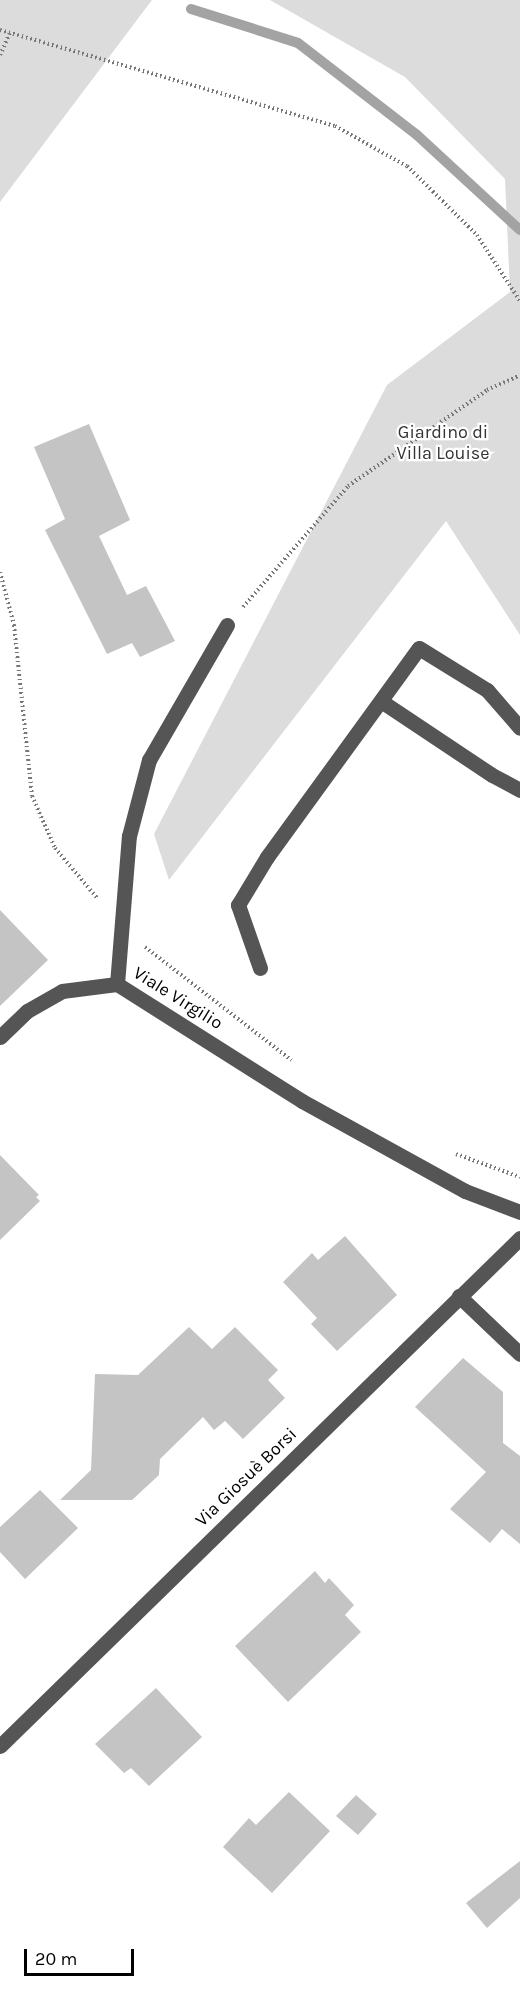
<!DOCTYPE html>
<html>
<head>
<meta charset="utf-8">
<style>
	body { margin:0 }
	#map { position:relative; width:520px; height:2000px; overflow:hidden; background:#fff; font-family:Karla,sans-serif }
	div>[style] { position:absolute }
	.green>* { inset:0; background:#dcdcdc }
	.stream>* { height:10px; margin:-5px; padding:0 5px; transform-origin:5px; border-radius:5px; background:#a3a3a3 }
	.building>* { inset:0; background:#c4c4c4 }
	.path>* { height:4px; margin-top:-2px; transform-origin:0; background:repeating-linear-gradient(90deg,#777 0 1.5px,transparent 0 4.5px) }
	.minor>* { height:15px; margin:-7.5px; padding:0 7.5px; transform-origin:7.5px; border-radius:7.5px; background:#555 }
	span { translate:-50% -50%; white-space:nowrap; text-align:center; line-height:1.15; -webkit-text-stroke:4.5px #fff; paint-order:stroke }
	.park-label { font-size:18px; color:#333 }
	.street-label { font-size:18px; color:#000 }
	.scale { position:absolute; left:24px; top:1949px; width:110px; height:27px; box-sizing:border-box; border:3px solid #000; border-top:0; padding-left:8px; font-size:18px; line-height:21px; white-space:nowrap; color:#000; -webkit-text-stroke:4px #fff; paint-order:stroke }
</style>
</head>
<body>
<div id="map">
	<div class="green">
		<i style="clip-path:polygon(0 0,152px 0,0 202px)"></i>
		<i style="clip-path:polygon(270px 0,520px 0,520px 635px,446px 521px,169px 880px,154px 834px,387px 385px,510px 292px,505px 179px,405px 77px)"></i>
	</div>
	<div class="stream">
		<i style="left:191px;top:9px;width:112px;rotate:17.6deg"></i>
		<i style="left:298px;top:43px;width:150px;rotate:37.7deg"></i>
		<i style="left:417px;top:135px;width:140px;rotate:42.7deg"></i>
	</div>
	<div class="building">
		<i style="clip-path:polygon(89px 424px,130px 520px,99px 536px,127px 595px,146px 586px,175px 641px,140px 657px,132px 643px,107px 654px,45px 530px,65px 519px,34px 447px)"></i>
		<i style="clip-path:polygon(0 910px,48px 960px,0 1006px)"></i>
		<i style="clip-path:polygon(0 1155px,39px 1195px,36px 1197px,40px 1201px,0 1240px)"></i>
		<i style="clip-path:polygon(345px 1236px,397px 1295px,337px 1351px,311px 1324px,317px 1318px,283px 1282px,312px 1253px,318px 1260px)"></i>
		<i style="clip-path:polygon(189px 1327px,212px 1349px,235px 1327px,278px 1370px,268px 1380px,285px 1398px,243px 1439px,225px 1421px,214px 1430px,203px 1417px,160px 1459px,159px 1475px,132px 1500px,60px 1500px,91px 1470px,95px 1374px,138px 1375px)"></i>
		<i style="clip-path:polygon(463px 1358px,503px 1392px,503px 1443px,520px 1456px,520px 1544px,502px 1529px,490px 1543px,450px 1509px,486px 1472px,415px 1407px)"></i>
		<i style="clip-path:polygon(40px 1490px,78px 1528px,25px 1579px,0 1552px,0 1527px)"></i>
		<i style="clip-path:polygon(315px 1571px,325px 1583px,329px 1578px,354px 1605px,345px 1615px,361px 1632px,288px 1702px,235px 1646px)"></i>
		<i style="clip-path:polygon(156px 1688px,202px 1737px,149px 1786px,131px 1768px,124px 1773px,95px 1744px)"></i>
		<i style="clip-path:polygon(289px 1792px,330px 1831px,272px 1893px,223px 1847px,249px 1818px,256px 1825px)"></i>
		<i style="clip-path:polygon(356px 1795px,377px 1814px,358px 1835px,336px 1816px)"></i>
		<i style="clip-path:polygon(520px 1861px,520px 1898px,487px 1928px,466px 1903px)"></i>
	</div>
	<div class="path">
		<i style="left:0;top:30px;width:348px;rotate:16deg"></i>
		<i style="left:335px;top:126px;width:82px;rotate:29.1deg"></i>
		<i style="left:407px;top:166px;width:98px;rotate:44.6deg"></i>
		<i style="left:477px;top:235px;width:79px;rotate:56.9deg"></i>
		<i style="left:0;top:55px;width:24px;rotate:-66deg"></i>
		<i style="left:0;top:572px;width:55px;rotate:75.2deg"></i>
		<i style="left:14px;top:625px;width:172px;rotate:84deg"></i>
		<i style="left:32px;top:796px;width:57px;rotate:66.1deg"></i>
		<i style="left:55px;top:848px;width:67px;rotate:49.9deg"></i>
		<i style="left:243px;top:607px;width:160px;rotate:-49deg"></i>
		<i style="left:348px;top:486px;width:169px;rotate:-34.6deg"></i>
		<i style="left:487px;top:390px;width:36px;rotate:-24deg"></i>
		<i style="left:145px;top:947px;width:185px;rotate:37.7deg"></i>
		<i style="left:456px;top:1154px;width:68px;rotate:19.8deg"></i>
	</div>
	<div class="minor">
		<i style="left:381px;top:701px;width:133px;rotate:33.7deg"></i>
		<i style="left:492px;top:775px;width:32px;rotate:28deg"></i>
		<i style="left:260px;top:968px;width:67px;rotate:-109.2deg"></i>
		<i style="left:238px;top:905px;width:56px;rotate:-58.9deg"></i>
		<i style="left:267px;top:857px;width:258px;rotate:-54deg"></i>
		<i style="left:419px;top:648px;width:80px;rotate:31.7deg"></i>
		<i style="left:487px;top:690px;width:50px;rotate:49deg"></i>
		<i style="left:117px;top:984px;width:219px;rotate:32.3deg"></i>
		<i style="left:302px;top:1101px;width:186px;rotate:28.9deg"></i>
		<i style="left:465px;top:1191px;width:59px;rotate:20.9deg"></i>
		<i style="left:117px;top:984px;width:148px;rotate:-85.4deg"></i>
		<i style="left:129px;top:836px;width:79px;rotate:-75.3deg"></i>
		<i style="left:149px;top:760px;width:156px;rotate:-60deg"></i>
		<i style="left:0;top:1037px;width:37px;rotate:-44deg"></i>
		<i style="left:27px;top:1011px;width:40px;rotate:-29.7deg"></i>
		<i style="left:62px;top:991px;width:55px;rotate:-7.3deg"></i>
		<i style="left:459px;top:1296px;width:84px;rotate:43.6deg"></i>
		<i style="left:0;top:1746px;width:727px;rotate:-44.33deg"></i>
	</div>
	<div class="park-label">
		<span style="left:443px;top:443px">Giardino di<br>Villa Louise</span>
	</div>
	<div class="street-label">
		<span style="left:178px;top:998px;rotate:32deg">Viale Virgilio</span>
		<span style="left:246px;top:1477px;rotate:-44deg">Via Giosuè Borsi</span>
	</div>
	<div class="scale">20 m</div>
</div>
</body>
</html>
